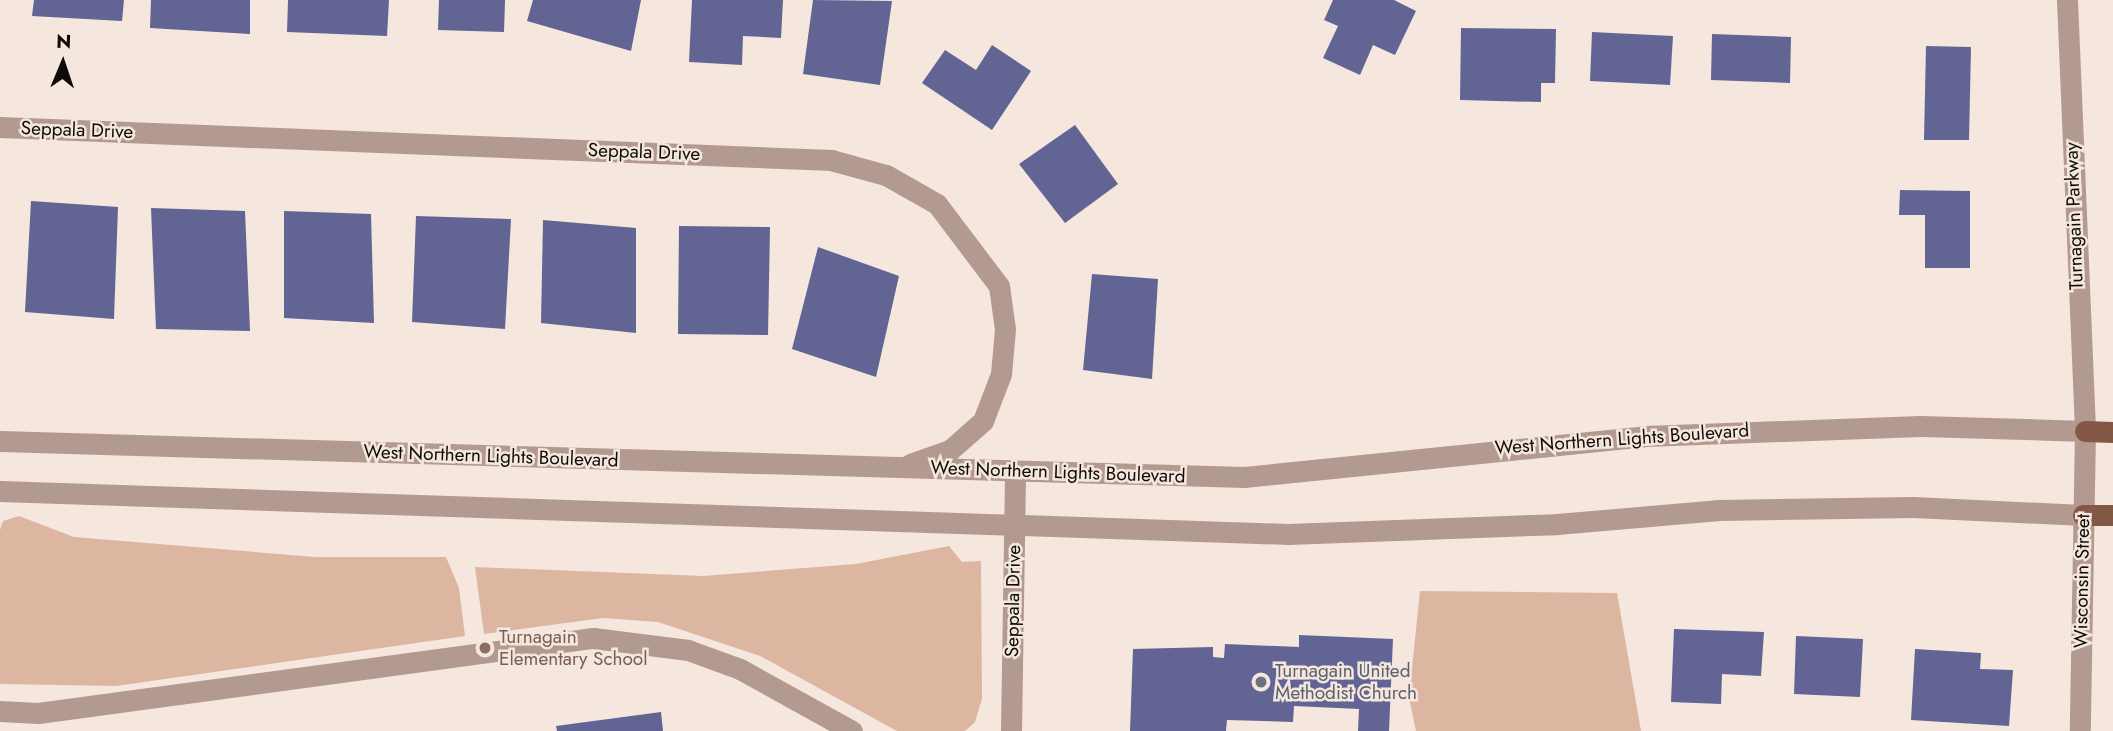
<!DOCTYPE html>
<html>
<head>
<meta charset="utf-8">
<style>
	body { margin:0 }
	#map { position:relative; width:2113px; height:731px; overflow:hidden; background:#f5e6de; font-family:Jost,sans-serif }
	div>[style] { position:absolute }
	.green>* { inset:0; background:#ddb6a1 }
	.building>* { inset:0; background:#626494 }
	.minor>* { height:21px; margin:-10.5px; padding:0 10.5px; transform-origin:10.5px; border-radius:10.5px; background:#b39a90 }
	.major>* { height:21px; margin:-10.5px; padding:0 10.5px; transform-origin:10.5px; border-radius:10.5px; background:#835847 }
	.dots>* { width:19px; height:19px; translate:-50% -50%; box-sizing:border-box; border:4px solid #f5e6de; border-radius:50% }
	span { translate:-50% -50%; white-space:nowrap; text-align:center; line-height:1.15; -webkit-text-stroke:5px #f5e6de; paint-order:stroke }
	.street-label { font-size:19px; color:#0f0b08 }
	.education-label { font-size:19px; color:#785e54 }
	.left { translate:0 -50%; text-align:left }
	.worship-label { font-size:19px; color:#5b616d }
	.north { position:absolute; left:28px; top:28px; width:70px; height:70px; -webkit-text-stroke:5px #f5e6de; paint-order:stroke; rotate:2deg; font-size:19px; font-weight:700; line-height:28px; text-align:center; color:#0f0b08 }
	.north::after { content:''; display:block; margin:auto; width:24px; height:32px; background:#0f0b08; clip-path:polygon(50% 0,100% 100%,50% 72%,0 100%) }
</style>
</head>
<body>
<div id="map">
	<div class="green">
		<i style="clip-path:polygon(19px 516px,74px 537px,315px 557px,446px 557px,459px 588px,465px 636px,116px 686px,0 684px,0 530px,3px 521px)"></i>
		<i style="clip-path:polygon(949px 546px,962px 562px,981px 561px,982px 699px,975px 722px,965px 731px,897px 731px,760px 656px,658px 622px,603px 618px,484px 634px,475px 567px,703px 576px,856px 564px)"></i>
		<i style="clip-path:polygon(1420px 591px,1617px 593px,1641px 731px,1416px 731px,1409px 698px)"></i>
	</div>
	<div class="building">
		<i style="clip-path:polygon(34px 0,124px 0,122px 21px,32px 16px)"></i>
		<i style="clip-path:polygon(151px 0,250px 0,250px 34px,150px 28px)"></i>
		<i style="clip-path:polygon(288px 0,389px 0,387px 36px,287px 32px)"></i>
		<i style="clip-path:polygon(439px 0,505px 0,504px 32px,438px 30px)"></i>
		<i style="clip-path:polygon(533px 0,641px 0,631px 51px,527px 21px)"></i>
		<i style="clip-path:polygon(692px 0,783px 0,781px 38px,743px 36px,742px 65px,689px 62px)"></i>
		<i style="clip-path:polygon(813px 0,892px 1px,880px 85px,803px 74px)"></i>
		<i style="clip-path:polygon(1333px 0,1394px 0,1416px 11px,1395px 55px,1373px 45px,1360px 75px,1323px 58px,1338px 26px,1324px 20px)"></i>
		<i style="clip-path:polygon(1461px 28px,1556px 29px,1555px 83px,1541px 83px,1541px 102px,1460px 100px)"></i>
		<i style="clip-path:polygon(1592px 32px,1673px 36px,1670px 85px,1590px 81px)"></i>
		<i style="clip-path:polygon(1712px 34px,1791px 37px,1790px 83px,1711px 80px)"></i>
		<i style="clip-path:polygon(992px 45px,1031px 71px,992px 130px,922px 83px,945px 50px,976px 70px)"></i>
		<i style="clip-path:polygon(1926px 46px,1971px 47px,1969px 140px,1924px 140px)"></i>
		<i style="clip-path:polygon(1075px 125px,1118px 184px,1065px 223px,1019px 164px)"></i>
		<i style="clip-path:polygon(1900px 190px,1970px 191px,1970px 268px,1925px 268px,1925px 215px,1899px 215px)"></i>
		<i style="clip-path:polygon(31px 201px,118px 207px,114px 319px,25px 312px)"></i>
		<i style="clip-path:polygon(151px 208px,245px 211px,250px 331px,156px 329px)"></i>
		<i style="clip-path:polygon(284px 211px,371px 214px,374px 323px,284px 318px)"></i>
		<i style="clip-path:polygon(416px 216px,511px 219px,505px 329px,412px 322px)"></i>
		<i style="clip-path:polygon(543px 220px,636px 228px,636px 333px,541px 323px)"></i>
		<i style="clip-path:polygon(679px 226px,770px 227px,768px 335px,678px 334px)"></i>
		<i style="clip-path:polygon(818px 247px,899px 276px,876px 377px,792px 349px)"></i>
		<i style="clip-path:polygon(1092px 274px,1158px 279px,1152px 379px,1083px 370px)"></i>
		<i style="clip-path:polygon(1674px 629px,1764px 632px,1761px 676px,1722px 674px,1721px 704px,1671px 702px)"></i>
		<i style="clip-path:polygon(1299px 635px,1393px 639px,1389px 731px,1358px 731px,1359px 709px,1294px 706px,1293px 722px,1227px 720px,1226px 731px,1130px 731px,1133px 649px,1213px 647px,1213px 657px,1224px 658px,1225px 644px,1299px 647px)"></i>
		<i style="clip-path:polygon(1796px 636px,1863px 639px,1860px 697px,1794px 694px)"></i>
		<i style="clip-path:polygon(1915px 649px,1981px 653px,1980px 669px,2013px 670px,2009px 726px,1911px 720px)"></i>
		<i style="clip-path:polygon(661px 712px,663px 731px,557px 731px,556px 726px)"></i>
	</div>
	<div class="minor">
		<i style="left:2067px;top:0;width:431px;rotate:87.6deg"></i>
		<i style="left:2085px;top:431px;width:300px;rotate:91deg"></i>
		<i style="left:0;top:127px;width:832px;rotate:2.27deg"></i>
		<i style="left:831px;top:160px;width:57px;rotate:15.3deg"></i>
		<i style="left:886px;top:175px;width:59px;rotate:29.6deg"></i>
		<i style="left:937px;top:204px;width:103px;rotate:52.9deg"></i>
		<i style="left:999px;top:286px;width:43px;rotate:82.1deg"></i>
		<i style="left:1005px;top:329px;width:45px;rotate:95.1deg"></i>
		<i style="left:1001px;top:374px;width:50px;rotate:111deg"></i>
		<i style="left:983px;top:421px;width:44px;rotate:138.7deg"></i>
		<i style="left:950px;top:450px;width:42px;rotate:160.7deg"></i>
		<i style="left:0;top:441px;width:1245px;rotate:1.66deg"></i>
		<i style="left:1244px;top:477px;width:404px;rotate:-5.8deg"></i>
		<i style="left:1646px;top:436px;width:274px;rotate:-2.1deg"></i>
		<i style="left:1920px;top:426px;width:165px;rotate:1.7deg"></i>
		<i style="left:0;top:491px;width:1289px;rotate:1.91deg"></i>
		<i style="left:1288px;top:534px;width:269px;rotate:-2.1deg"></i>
		<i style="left:1557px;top:524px;width:163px;rotate:-4.9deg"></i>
		<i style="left:1719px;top:510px;width:194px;rotate:-0.9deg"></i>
		<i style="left:1913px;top:507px;width:170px;rotate:2.7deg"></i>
		<i style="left:0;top:711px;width:38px;rotate:3deg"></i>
		<i style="left:38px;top:713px;width:560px;rotate:-7.7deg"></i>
		<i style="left:593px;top:638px;width:96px;rotate:7.2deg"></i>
		<i style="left:688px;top:650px;width:55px;rotate:20.1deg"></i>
		<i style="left:740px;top:669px;width:128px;rotate:29deg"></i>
		<i style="left:1011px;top:731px;width:260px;rotate:-89.1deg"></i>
	</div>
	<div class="major">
		<i style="left:2085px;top:431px;width:28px;rotate:2deg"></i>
		<i style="left:2083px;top:515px;width:30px"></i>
	</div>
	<div class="dots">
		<i style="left:485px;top:648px;background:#8d6e63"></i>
		<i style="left:1261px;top:682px;background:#6b7280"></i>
	</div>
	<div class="street-label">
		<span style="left:77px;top:130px;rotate:2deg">Seppala Drive</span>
		<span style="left:644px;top:152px;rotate:2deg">Seppala Drive</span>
		<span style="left:2074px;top:216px;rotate:-92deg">Turnagain Parkway</span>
		<span style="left:1622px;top:439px;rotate:-4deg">West Northern Lights Boulevard</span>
		<span style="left:491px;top:456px;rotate:2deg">West Northern Lights Boulevard</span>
		<span style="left:1058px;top:472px;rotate:2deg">West Northern Lights Boulevard</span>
		<span style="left:2082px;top:581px;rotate:-89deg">Wisconsin Street</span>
		<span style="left:1013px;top:601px;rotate:-89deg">Seppala Drive</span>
	</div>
	<div class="education-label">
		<span class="left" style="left:499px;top:648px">Turnagain<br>Elementary School</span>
	</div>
	<div class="worship-label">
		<span class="left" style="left:1275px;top:682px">Turnagain United<br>Methodist Church</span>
	</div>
	<div class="north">N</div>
</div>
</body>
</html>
